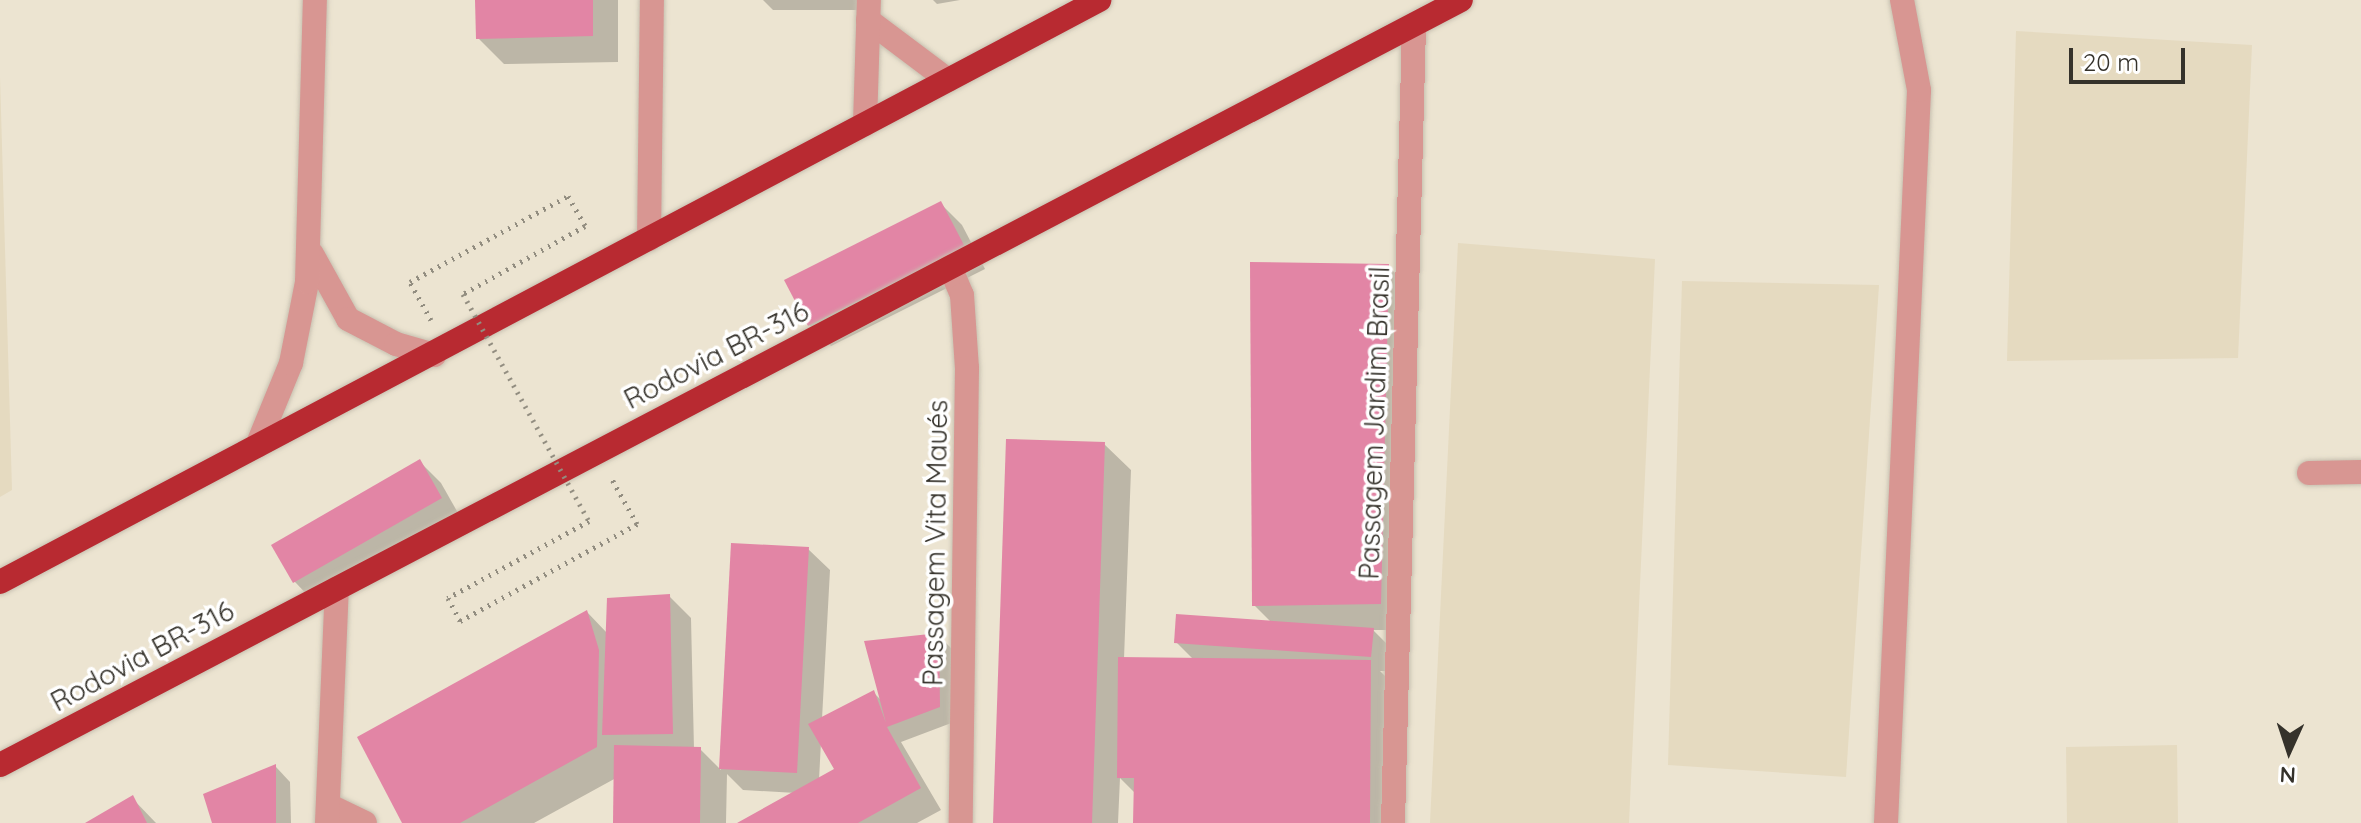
<!DOCTYPE html>
<html>
<head>
<meta charset="utf-8">
<style>
	body { margin:0 }
	#map { position:relative; width:2361px; height:823px; overflow:hidden; background:#ece4d1; font-family:Quicksand,sans-serif }
	div>[style] { position:absolute }
	.built>* { inset:0; background:#e5dac0 }
	.shadow>* { inset:0; background:#0003 }
	.building>* { inset:0; background:#e285a5 }
	.path>* { height:5px; margin-top:-2.5px; transform-origin:0; background:repeating-linear-gradient(90deg,#928d80 0 2px,transparent 0 8px) }
	.roads { filter:drop-shadow(0 0 2px #c7c0b0) drop-shadow(0 0 2px #c7c0b0) }
	.minor>* { height:24px; margin:-12px; padding:0 12px; transform-origin:12px; border-radius:12px; background:#d89692 }
	.highway>* { height:24px; margin:-12px; padding:0 12px; transform-origin:12px; border-radius:12px; background:#b82a31 }
	.path-bridge>* { height:5px; margin-top:-2.5px; transform-origin:0; background:repeating-linear-gradient(90deg,#928d80 0 2px,transparent 0 8px) }
	span { translate:-50% -50%; white-space:nowrap; text-align:center; line-height:1.15; -webkit-text-stroke:7px #fff; paint-order:stroke }
	.street-label { font-size:28px; color:#35322b }
	.north { position:absolute; left:2249px; top:711px; width:80px; height:80px; -webkit-text-stroke:6px #fff; paint-order:stroke; rotate:183deg; font-size:22px; font-weight:700; line-height:32px; text-align:center; color:#35322b }
	.north::after { content:''; display:block; margin:auto; width:28px; height:36px; background:#35322b; clip-path:polygon(50% 0,100% 100%,50% 72%,0 100%) }
	.scale { position:absolute; left:2069px; top:48px; width:116px; height:36px; box-sizing:border-box; border:4px solid #35322b; border-top:0; padding-left:10px; font-size:24px; line-height:28px; white-space:nowrap; color:#35322b; -webkit-text-stroke:6px #fff; paint-order:stroke }
</style>
</head>
<body>
<div id="map">
	<div class="built">
		<i style="clip-path:polygon(2016px 31px,2252px 45px,2238px 358px,2007px 361px)"></i>
		<i style="clip-path:polygon(0 77px,12px 490px,0 497px)"></i>
		<i style="clip-path:polygon(1458px 243px,1655px 259px,1629px 823px,1430px 823px)"></i>
		<i style="clip-path:polygon(1682px 281px,1879px 285px,1846px 777px,1668px 765px)"></i>
		<i style="clip-path:polygon(2177px 745px,2178px 823px,2067px 823px,2066px 747px)"></i>
	</div>
	<div class="shadow">
		<i style="clip-path:polygon(477px 0,618px 0,618px 62px,504px 64px,478px 38px)"></i>
		<i style="clip-path:polygon(763px 0,862px 0,862px 10px,773px 10px)"></i>
		<i style="clip-path:polygon(933px 0,960px 0,937px 4px)"></i>
		<i style="clip-path:polygon(941px 204px,962px 225px,985px 269px,831px 346px,809px 325px)"></i>
		<i style="clip-path:polygon(1388px 266px,1415px 293px,1407px 630px,1373px 630px,1388px 645px,1386px 671px,1380px 671px,1397px 688px,1391px 823px,1135px 823px,1135px 793px,1120px 778px,1118px 823px,995px 823px,1104px 444px,1131px 470px,1124px 659px,1194px 660px,1176px 642px,1272px 623px,1254px 605px)"></i>
		<i style="clip-path:polygon(419px 461px,441px 483px,462px 520px,316px 604px,295px 582px,274px 546px)"></i>
		<i style="clip-path:polygon(evenodd,733px 545px,808px 549px,830px 570px,822px 719px,873px 692px,882px 701px,938px 635px,953px 650px,954px 722px,901px 742px,941px 810px,917px 823px,741px 823px,796px 793px,743px 790px,727px 774px,726px 823px,615px 823px,616px 778px,534px 823px,405px 823px,587px 612px,607px 633px,669px 596px,691px 618px,694px 749px,700px 749px,721px 770px,733px 545px,821px 742px,838px 769px,819px 780px,821px 742px)"></i>
		<i style="clip-path:polygon(276px 767px,290px 782px,291px 823px,215px 823px)"></i>
		<i style="clip-path:polygon(132px 798px,156px 823px,89px 823px)"></i>
	</div>
	<div class="building">
		<i style="clip-path:polygon(475px 0,593px 0,593px 36px,476px 39px)"></i>
		<i style="clip-path:polygon(941px 201px,965px 247px,808px 326px,784px 280px)"></i>
		<i style="clip-path:polygon(1250px 262px,1389px 264px,1381px 604px,1252px 606px)"></i>
		<i style="clip-path:polygon(1006px 439px,1105px 442px,1092px 823px,993px 823px)"></i>
		<i style="clip-path:polygon(420px 459px,442px 498px,293px 583px,271px 545px)"></i>
		<i style="clip-path:polygon(731px 543px,809px 547px,797px 773px,719px 769px)"></i>
		<i style="clip-path:polygon(670px 594px,673px 734px,602px 735px,607px 598px)"></i>
		<i style="clip-path:polygon(587px 610px,599px 650px,597px 747px,460px 823px,402px 823px,357px 737px)"></i>
		<i style="clip-path:polygon(1176px 614px,1374px 628px,1371px 657px,1174px 643px)"></i>
		<i style="clip-path:polygon(939px 633px,940px 707px,887px 727px,921px 788px,858px 823px,737px 823px,834px 769px,808px 724px,874px 690px,886px 723px,864px 641px)"></i>
		<i style="clip-path:polygon(1118px 657px,1371px 660px,1370px 823px,1133px 823px,1134px 778px,1117px 778px)"></i>
		<i style="clip-path:polygon(614px 745px,701px 747px,700px 823px,613px 823px)"></i>
		<i style="clip-path:polygon(276px 764px,276px 823px,212px 823px,203px 794px)"></i>
		<i style="clip-path:polygon(133px 795px,147px 823px,85px 823px)"></i>
	</div>
	<div class="path">
		<i style="left:431px;top:320px;width:43px;rotate:-118.9deg"></i>
		<i style="left:410px;top:282px;width:180px;rotate:-28.6deg"></i>
		<i style="left:568px;top:196px;width:34px;rotate:60deg"></i>
		<i style="left:585px;top:226px;width:140px;rotate:150.9deg"></i>
		<i style="left:589px;top:521px;width:161px;rotate:151.4deg"></i>
		<i style="left:448px;top:598px;width:26px;rotate:62deg"></i>
		<i style="left:460px;top:621px;width:202px;rotate:-28.7deg"></i>
		<i style="left:637px;top:524px;width:51px;rotate:-119.1deg"></i>
	</div>
	<div class="roads">
		<div class="minor">
			<i style="left:868px;top:20px;width:100px;rotate:36.9deg"></i>
			<i style="left:865px;top:124px;width:124px;rotate:-88.2deg"></i>
			<i style="left:649px;top:239px;width:239px;rotate:-89.3deg"></i>
			<i style="left:312px;top:254px;width:74px;rotate:61deg"></i>
			<i style="left:348px;top:319px;width:54px;rotate:27.5deg"></i>
			<i style="left:396px;top:344px;width:40px;rotate:16deg"></i>
			<i style="left:950px;top:267px;width:30px;rotate:67deg"></i>
			<i style="left:962px;top:295px;width:73px;rotate:86.1deg"></i>
			<i style="left:967px;top:368px;width:455px;rotate:90.8deg"></i>
			<i style="left:257px;top:446px;width:90px;rotate:-67.7deg"></i>
			<i style="left:291px;top:363px;width:83px;rotate:-78.8deg"></i>
			<i style="left:307px;top:282px;width:282px;rotate:-88.4deg"></i>
			<i style="left:2309px;top:473px;width:52px;rotate:-1.1deg"></i>
			<i style="left:328px;top:805px;width:41px;rotate:25.9deg"></i>
			<i style="left:327px;top:823px;width:235px;rotate:-87.6deg"></i>
			<i style="left:1393px;top:823px;width:798px;rotate:-88.49deg"></i>
			<i style="left:1886px;top:823px;width:734px;rotate:-87.42deg"></i>
			<i style="left:1919px;top:90px;width:92px;rotate:-100.7deg"></i>
		</div>
		<div class="highway">
			<i style="left:0;top:582px;width:1244px;rotate:-27.9deg"></i>
			<i style="left:0;top:765px;width:1649px;rotate:-27.64deg"></i>
		</div>
	</div>
	<div class="path-bridge">
		<i style="left:463px;top:294px;width:260px;rotate:61deg"></i>
	</div>
	<div class="street-label">
		<span style="left:716px;top:355px;rotate:-27deg">Rodovia BR-316</span>
		<span style="left:1374px;top:423px;rotate:-88deg">Passagem Jardim Brasil</span>
		<span style="left:935px;top:543px;rotate:-89deg">Passagem Vita Maués</span>
		<span style="left:142px;top:656px;rotate:-28deg">Rodovia BR-316</span>
	</div>
	<div class="north">N</div>
	<div class="scale">20 m</div>
</div>
</body>
</html>
